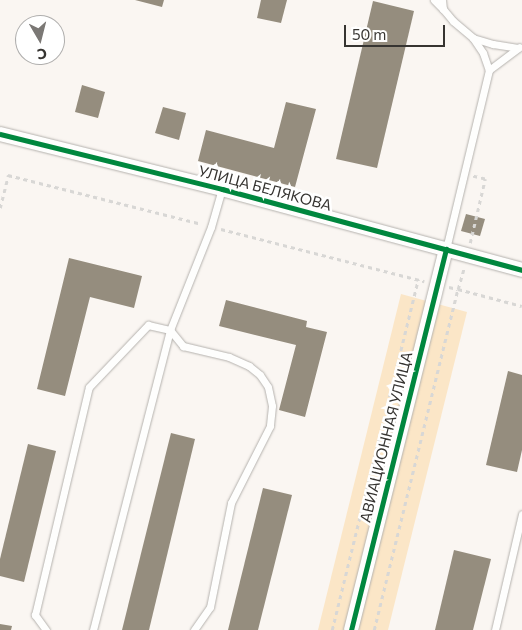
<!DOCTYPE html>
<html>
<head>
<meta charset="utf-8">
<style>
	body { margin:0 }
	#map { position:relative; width:522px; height:630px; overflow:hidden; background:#faf6f2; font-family:Commissioner,sans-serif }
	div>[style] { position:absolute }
	.green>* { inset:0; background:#fbe6c7 }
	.building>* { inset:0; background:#958d7e }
	.path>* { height:2.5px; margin-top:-1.25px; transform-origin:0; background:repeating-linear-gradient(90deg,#d8d7d5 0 4px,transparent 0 8px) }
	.roads { filter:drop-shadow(0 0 1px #b5b2ae) drop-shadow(0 0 1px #b5b2ae) }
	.service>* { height:7px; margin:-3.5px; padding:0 3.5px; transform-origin:3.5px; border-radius:3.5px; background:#fefefd }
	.minor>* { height:14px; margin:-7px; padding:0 7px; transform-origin:7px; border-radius:7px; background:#fefefd }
	.cycleway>* { height:5px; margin:-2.5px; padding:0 2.5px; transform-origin:2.5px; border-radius:2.5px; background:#00873e }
	span { translate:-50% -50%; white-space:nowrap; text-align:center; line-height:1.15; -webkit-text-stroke:5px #fff; paint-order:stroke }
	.street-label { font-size:15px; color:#363431 }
	.north { position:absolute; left:15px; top:15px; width:50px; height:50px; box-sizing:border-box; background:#fff; border:1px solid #afaead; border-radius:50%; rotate:172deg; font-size:14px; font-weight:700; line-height:20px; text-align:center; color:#363431 }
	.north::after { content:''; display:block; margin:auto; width:18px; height:22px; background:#7b7875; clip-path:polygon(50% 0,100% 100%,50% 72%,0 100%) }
	.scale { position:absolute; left:344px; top:25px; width:101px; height:22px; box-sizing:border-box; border:2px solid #363431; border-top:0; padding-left:6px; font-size:15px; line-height:18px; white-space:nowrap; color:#363431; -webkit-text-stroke:4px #fff; paint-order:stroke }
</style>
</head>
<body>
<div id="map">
	<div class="green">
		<i style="clip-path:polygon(401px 294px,467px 312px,388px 630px,318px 630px)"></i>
	</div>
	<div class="building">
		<i style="clip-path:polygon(135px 0,164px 0,162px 7px)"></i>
		<i style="clip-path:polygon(261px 0,287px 0,281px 23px,257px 18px)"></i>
		<i style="clip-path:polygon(373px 1px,414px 11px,377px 168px,336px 159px)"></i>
		<i style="clip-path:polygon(82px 85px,105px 92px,98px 118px,75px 112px)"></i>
		<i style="clip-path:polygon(286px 102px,316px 109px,295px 187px,198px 161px,206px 130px,274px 148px)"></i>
		<i style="clip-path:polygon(163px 107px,186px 113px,179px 140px,155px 133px)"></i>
		<i style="clip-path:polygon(466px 214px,485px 219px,480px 236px,461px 231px)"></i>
		<i style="clip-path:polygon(69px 258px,142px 276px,134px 308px,90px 297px,65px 396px,37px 389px)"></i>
		<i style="clip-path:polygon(226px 300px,307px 321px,306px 327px,327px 332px,305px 417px,279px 410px,296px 345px,219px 326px)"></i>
		<i style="clip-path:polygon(508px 371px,522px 375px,522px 450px,517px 472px,486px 465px)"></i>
		<i style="clip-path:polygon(171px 433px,195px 439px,149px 630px,122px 630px)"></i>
		<i style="clip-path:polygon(28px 444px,56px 451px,24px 582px,0 576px,0 559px)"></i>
		<i style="clip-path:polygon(263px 488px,292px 495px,258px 630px,228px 630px)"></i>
		<i style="clip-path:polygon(454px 550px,491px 559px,473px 630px,435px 630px)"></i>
		<i style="clip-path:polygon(0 624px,12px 626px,11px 630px,0 630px)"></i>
	</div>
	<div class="path">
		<i style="left:0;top:208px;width:34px;rotate:-76deg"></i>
		<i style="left:8px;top:175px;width:199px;rotate:14.2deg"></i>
		<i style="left:221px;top:229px;width:210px;rotate:14.4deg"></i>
		<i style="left:470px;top:243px;width:66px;rotate:-76.8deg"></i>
		<i style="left:485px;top:179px;width:13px;rotate:-167deg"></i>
		<i style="left:449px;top:287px;width:9px;rotate:13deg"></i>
		<i style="left:458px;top:289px;width:22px;rotate:-74deg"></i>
		<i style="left:332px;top:630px;width:361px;rotate:-76.2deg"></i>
		<i style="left:374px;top:630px;width:351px;rotate:-76.2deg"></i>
		<i style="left:458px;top:289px;width:66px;rotate:14.9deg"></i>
	</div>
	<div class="roads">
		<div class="service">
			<i style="left:434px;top:0;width:13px;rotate:45deg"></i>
			<i style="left:442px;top:0;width:9px;rotate:84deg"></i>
			<i style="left:443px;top:9px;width:16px;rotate:50deg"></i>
			<i style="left:453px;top:21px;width:26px;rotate:40deg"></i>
			<i style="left:473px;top:38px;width:21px;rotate:17deg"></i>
			<i style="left:493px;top:44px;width:25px;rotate:9deg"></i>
			<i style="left:473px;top:38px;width:18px;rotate:56deg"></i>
			<i style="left:483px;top:53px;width:18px;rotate:71deg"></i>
			<i style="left:489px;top:70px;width:38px;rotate:-37deg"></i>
			<i style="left:446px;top:249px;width:184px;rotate:-76.5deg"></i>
			<i style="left:46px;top:630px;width:19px;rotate:-126deg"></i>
			<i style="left:35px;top:615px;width:234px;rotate:-76.7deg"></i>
			<i style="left:89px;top:387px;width:86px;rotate:-46.4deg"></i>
			<i style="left:148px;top:325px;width:23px;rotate:13deg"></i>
			<i style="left:170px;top:330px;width:21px;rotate:51deg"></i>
			<i style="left:183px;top:346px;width:47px;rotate:13.4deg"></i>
			<i style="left:229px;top:357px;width:22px;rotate:24deg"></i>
			<i style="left:249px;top:366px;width:14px;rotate:39deg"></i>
			<i style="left:260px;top:375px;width:14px;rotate:56deg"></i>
			<i style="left:268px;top:387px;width:19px;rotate:78deg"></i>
			<i style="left:272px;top:406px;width:20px;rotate:96deg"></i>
			<i style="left:270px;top:426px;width:86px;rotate:116.9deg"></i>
			<i style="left:231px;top:503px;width:106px;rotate:101.4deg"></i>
			<i style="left:210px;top:607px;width:28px;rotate:125deg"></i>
			<i style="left:93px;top:630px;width:310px;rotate:-75.6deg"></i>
			<i style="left:170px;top:330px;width:111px;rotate:-68.3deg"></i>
			<i style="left:211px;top:227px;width:40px;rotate:-74deg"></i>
			<i style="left:495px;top:630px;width:119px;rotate:-76.9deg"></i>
		</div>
		<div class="minor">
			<i style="left:0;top:134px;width:229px;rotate:13.9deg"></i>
			<i style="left:222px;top:189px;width:311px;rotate:15.1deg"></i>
			<i style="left:351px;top:630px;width:393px;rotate:-76deg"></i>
		</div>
	</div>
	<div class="cycleway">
		<i style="left:0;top:134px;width:229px;rotate:13.9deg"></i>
		<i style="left:222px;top:189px;width:311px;rotate:15.1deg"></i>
		<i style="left:351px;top:630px;width:393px;rotate:-76deg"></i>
	</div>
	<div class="street-label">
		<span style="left:265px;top:188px;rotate:15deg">УЛИЦА БЕЛЯКОВА</span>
		<span style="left:386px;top:437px;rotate:-76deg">АВИАЦИОННАЯ УЛИЦА</span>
	</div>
	<div class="north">С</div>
	<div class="scale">50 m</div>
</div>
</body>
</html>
